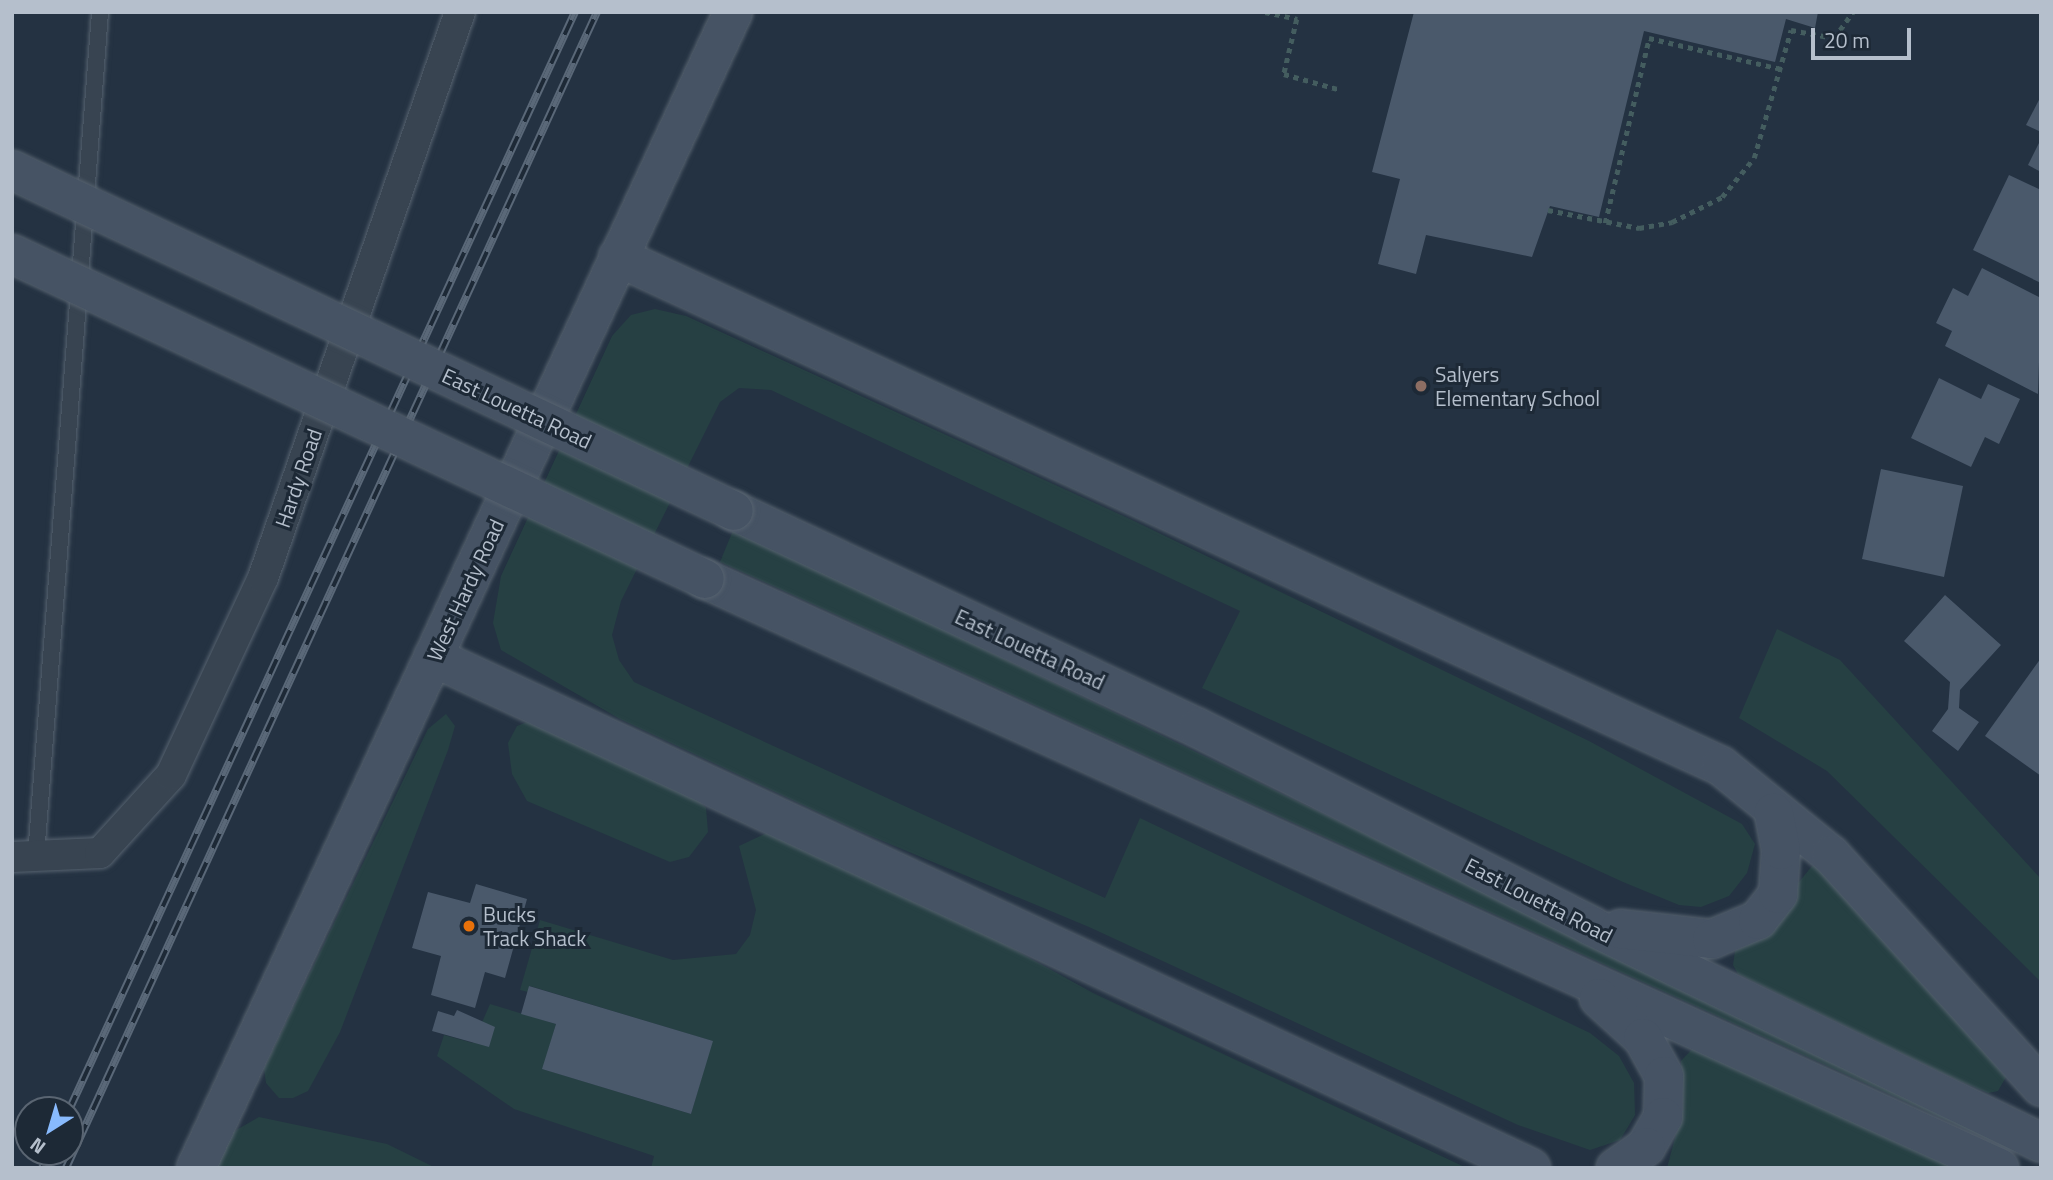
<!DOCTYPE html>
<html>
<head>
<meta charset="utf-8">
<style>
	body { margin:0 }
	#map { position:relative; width:2053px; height:1180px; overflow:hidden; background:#243242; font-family:"Titillium Web",sans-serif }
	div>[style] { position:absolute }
	.green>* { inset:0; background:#264043 }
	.building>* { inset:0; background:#4a596b }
	.path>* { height:4.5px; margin-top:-2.25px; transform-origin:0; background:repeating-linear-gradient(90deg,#445d5f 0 5px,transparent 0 10px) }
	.roads { filter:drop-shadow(0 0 2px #56626f) drop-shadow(0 0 2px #56626f) }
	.service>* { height:16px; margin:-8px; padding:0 8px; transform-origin:8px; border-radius:8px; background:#384451 }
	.minor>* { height:30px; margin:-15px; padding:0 15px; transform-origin:15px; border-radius:15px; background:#384451 }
	.secondary>* { height:38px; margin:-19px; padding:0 19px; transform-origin:19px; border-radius:19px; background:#465364 }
	.rail>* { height:8px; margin-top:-4px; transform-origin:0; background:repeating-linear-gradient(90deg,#1d2936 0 16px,#5a6878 0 32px); box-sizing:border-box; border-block:2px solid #5a6878 }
	.bridges { filter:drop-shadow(0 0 2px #56626f) drop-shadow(0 0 2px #56626f) }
	.secondary-bridge>* { height:38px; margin:-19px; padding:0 19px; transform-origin:19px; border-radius:19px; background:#465364 }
	.dots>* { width:19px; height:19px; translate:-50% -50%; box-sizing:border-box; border:4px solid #1d2936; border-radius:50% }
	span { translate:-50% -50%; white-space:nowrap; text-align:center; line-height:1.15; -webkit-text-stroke:6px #1d2936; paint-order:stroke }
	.poi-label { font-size:21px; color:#b5bfcc }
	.left { translate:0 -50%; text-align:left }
	.street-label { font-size:21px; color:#b5bfcc }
	.frame { position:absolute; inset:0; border:14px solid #b5bfcc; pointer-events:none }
	.north { position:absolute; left:14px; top:1096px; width:70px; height:70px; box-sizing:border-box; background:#1d2936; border:2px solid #5a6572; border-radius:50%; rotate:217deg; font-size:19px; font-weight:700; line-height:28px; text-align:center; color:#b5bfcc }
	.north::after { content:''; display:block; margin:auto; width:24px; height:32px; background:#88bafd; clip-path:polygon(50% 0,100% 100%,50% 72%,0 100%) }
	.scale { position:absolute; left:1811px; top:28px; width:100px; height:32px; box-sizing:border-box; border:4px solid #b5bfcc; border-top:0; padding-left:9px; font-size:21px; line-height:24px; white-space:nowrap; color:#b5bfcc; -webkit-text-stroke:5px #1d2936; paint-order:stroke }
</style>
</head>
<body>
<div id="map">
	<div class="green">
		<i style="clip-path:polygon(655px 309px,686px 316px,1132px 520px,1589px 741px,1742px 824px,1755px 844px,1747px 873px,1729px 896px,1701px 907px,1679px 905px,1623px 882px,1202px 688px,1240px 611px,771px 390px,739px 388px,720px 402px,621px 601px,612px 635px,619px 660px,634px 682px,1105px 898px,1140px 818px,1590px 1033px,1619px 1056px,1634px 1083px,1635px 1115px,1620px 1140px,1590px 1150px,1518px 1125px,1089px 927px,854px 829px,620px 719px,501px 650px,493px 623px,501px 576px,612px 336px,631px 315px)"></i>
		<i style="clip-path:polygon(734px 528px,2025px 1154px,2025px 1156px,720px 562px)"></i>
		<i style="clip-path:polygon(1777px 629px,1840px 660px,2041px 879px,2041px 982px,1827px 771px,1739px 718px)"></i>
		<i style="clip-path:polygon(446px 714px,455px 726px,448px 750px,340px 1032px,308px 1091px,293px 1098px,279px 1098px,266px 1083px,264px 1068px,428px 729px)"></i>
		<i style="clip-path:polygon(530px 721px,697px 799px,706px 808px,708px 832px,689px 857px,670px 862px,527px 801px,512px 774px,508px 743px,517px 726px)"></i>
		<i style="clip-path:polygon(769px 832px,981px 931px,1093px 993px,1467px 1168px,651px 1168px,654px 1156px,514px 1109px,437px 1056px,444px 1035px,473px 1043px,490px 1004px,556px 1024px,543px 1069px,691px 1114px,712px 1041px,530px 986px,528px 992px,520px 990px,540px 920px,673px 960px,736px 954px,750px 935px,756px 910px,739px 846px)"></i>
		<i style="clip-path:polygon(1812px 866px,1821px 867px,2006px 1077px,1998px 1091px,1988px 1093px,1955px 1079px,1738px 974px,1733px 965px,1735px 951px,1749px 944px)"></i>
		<i style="clip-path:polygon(1693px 1048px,1955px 1168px,1667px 1168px,1683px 1108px,1681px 1061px)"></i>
		<i style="clip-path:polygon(259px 1117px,387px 1144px,436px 1168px,214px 1168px,231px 1133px)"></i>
	</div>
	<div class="building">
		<i style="clip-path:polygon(1414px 12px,1818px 12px,1815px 28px,1786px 19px,1775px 62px,1644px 31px,1599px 217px,1550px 206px,1532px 257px,1426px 235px,1416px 274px,1378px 264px,1400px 179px,1372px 172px)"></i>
		<i style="clip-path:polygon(2041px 96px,2041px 132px,2026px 125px)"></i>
		<i style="clip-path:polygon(2041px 139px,2041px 172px,2028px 165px)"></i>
		<i style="clip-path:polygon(2009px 175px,2041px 190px,2041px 283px,1973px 250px)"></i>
		<i style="clip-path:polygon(1982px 268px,2041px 298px,2038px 394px,1945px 346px,1952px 331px,1936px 323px,1953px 288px,1968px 296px)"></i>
		<i style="clip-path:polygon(1939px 378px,1981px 399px,1988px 384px,2020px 399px,1999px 444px,1985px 437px,1971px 467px,1911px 438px)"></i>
		<i style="clip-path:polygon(1881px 469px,1963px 486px,1944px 577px,1862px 559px)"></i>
		<i style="clip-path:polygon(1945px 595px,2001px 645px,1960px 690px,1959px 708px,1979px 722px,1958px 751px,1932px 731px,1948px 709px,1950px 682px,1904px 641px)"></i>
		<i style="clip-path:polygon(2041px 658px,2041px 776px,1985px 736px)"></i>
		<i style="clip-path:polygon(476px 884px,527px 899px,505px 978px,485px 972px,475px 1008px,431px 995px,441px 956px,412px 948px,428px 892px,470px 903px)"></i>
		<i style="clip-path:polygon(529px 986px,713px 1041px,691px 1114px,542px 1069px,556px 1024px,521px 1014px)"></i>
		<i style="clip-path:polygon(457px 1010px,495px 1027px,489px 1047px,432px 1031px,438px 1011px,454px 1016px)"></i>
	</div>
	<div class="path">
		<i style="left:1265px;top:12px;width:33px;rotate:12deg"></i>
		<i style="left:1297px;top:19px;width:57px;rotate:103.3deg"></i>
		<i style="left:1284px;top:74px;width:59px;rotate:15.7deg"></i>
		<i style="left:1548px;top:210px;width:93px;rotate:11.2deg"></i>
		<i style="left:1639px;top:228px;width:34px;rotate:-10deg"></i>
		<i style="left:1672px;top:222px;width:56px;rotate:-26.6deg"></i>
		<i style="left:1722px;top:197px;width:50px;rotate:-50.6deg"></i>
		<i style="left:1754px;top:158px;width:133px;rotate:-73.9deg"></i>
		<i style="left:1791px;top:30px;width:44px;rotate:10.5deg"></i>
		<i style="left:1834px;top:38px;width:32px;rotate:-54deg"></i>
		<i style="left:1605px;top:223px;width:190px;rotate:-76.6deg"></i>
		<i style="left:1649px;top:38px;width:136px;rotate:13.2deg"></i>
	</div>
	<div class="roads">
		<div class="service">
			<i style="left:36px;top:856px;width:846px;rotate:-85.66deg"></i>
		</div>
		<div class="minor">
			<i style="left:12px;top:857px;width:88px;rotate:-2.6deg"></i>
			<i style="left:100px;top:853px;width:105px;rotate:-47.7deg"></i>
			<i style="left:171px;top:775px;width:217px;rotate:-65deg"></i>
			<i style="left:263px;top:578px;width:599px;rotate:-70.81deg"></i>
		</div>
		<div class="secondary">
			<i style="left:618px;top:257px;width:1215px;rotate:24.77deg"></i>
			<i style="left:1721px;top:766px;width:141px;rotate:39deg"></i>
			<i style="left:1831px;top:855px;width:313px;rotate:47.8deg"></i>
			<i style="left:734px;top:511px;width:512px;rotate:25.06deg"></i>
			<i style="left:1198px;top:728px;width:440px;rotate:26.7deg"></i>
			<i style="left:1591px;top:926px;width:500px;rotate:25.7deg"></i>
			<i style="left:705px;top:579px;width:1422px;rotate:24.47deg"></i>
			<i style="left:433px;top:657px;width:1211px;rotate:24.96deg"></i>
			<i style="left:1620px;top:929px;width:93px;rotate:6.2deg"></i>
			<i style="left:1712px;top:939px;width:50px;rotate:-22.4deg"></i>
			<i style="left:1758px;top:920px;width:33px;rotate:-52deg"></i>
			<i style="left:1778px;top:894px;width:44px;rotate:-86.1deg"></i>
			<i style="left:1781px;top:850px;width:38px;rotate:-101deg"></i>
			<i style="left:1599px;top:998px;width:59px;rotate:42.3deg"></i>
			<i style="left:1643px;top:1038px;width:43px;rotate:61.1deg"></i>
			<i style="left:1664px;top:1076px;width:41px;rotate:91.4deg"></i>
			<i style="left:1663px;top:1117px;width:34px;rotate:120deg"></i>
			<i style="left:1646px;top:1147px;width:37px;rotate:145deg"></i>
			<i style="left:196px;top:1168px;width:1275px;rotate:-65.08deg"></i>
		</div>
	</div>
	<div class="rail">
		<i style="left:69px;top:1110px;width:1209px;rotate:-65.26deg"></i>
		<i style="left:42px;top:1168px;width:18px;rotate:-63deg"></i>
		<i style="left:66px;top:1168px;width:1272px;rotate:-65.33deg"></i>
	</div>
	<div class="bridges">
		<div class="secondary-bridge">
			<i style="left:12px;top:170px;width:798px;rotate:25.28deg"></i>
			<i style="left:12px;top:254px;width:765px;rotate:25.13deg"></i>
		</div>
	</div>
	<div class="dots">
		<i style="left:1421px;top:386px;background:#8d6e63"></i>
		<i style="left:469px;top:926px;background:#e8710a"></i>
	</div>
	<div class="poi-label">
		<span class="left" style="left:1435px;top:386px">Salyers<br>Elementary School</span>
		<span class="left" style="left:483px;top:926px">Bucks<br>Track Shack</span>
	</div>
	<div class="street-label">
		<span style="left:517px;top:408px;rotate:25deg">East Louetta Road</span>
		<span style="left:298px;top:478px;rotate:-71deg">Hardy Road</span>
		<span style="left:465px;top:590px;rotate:-65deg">West Hardy Road</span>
		<span style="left:1030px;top:649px;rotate:25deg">East Louetta Road</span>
		<span style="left:1539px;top:900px;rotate:27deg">East Louetta Road</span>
	</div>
	<div class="frame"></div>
	<div class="north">N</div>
	<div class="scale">20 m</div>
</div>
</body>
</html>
